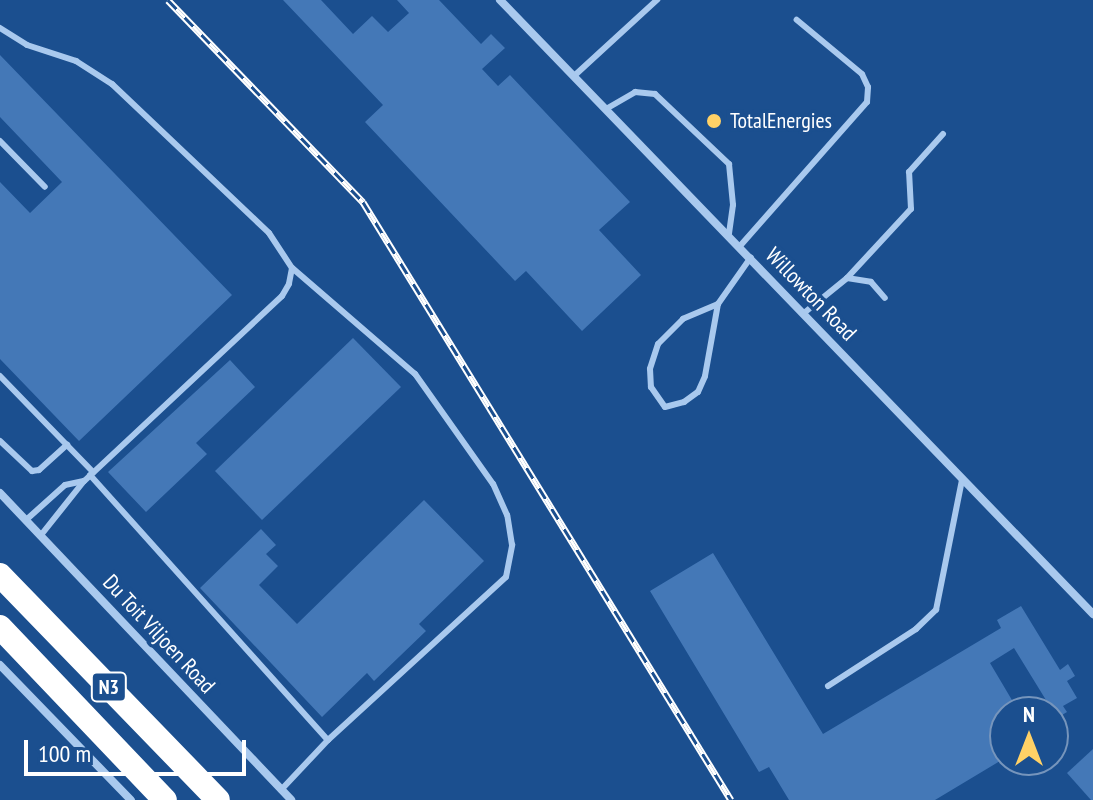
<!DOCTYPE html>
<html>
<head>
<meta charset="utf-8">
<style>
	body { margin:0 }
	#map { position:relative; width:1093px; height:800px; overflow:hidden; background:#1b4f8f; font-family:"PT Sans Narrow",sans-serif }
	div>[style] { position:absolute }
	.building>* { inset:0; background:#4478b7 }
	.lane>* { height:6px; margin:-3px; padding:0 3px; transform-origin:3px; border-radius:3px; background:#a9c9ee }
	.street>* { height:8px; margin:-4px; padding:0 4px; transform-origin:4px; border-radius:4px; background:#a9c9ee }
	.highway>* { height:24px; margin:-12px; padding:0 12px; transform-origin:12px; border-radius:12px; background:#fff }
	.rail>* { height:7px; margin-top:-3.5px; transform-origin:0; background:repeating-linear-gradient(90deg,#1b4f8f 0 12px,#fff 0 24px); box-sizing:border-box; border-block:2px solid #fff }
	.dots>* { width:22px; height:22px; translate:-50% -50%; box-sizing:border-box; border:4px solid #1b4f8f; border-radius:50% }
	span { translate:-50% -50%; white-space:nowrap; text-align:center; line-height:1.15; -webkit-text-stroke:7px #1b4f8f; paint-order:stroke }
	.shield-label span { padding:2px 6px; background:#1b4f8f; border:2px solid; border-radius:6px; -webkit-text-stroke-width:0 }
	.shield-label { font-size:20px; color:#fff; font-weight:700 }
	.poi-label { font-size:22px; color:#fff }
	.left { translate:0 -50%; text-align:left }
	.street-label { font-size:22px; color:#fff }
	.north { position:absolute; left:989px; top:696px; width:80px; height:80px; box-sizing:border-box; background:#1b4f8f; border:2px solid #7695bc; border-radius:50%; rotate:0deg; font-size:22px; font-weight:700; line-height:32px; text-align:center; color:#fff }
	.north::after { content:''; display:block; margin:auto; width:28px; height:36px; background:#ffd166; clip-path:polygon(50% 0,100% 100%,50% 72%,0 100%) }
	.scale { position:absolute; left:24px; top:740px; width:222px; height:36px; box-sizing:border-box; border:4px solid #fff; border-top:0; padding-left:10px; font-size:24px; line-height:28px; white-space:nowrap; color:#fff; -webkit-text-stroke:6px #1b4f8f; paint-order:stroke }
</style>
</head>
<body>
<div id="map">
	<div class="building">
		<i style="clip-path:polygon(283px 0,321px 0,353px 34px,372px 16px,388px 32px,409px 13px,397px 0,439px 0,481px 44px,491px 34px,505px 48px,482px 69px,498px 86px,510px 75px,630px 202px,599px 230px,641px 275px,582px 331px,526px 271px,515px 281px,365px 122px,383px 105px)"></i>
		<i style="clip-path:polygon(0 55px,232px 295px,79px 441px,0 359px,0 182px,30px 213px,62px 182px,0 117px)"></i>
		<i style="clip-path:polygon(353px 338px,401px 387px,262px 520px,215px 471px)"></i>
		<i style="clip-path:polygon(230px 360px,255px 387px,196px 443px,207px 454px,146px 512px,108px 472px)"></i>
		<i style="clip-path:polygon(424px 500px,484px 561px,419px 624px,426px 631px,374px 681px,367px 673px,322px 717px,200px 588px,261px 529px,276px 545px,266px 554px,278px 566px,259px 585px,297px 624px)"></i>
		<i style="clip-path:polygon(713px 553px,823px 734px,1001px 628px,997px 620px,1021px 606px,1060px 670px,1068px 664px,1075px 676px,1067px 681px,1077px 698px,1063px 706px,1067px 712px,1057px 718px,1014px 648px,990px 663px,1019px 712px,1005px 712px,1005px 758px,935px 800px,789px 800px,769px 767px,759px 772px,650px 591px)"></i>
		<i style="clip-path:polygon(1093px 749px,1093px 800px,1091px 800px,1067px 773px)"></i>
	</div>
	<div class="lane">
		<i style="left:0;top:28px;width:32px;rotate:32deg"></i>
		<i style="left:27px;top:45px;width:52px;rotate:18.1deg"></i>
		<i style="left:76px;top:61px;width:43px;rotate:32.6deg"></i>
		<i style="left:112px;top:84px;width:216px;rotate:43.5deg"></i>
		<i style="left:269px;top:233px;width:42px;rotate:56.7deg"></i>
		<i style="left:292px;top:268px;width:16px;rotate:101deg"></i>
		<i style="left:289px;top:284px;width:14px;rotate:120deg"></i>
		<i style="left:282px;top:296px;width:271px;rotate:136.9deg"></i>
		<i style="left:84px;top:481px;width:69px;rotate:128.5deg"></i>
		<i style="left:574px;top:76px;width:113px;rotate:-42.5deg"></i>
		<i style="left:606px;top:109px;width:34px;rotate:-30deg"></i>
		<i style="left:635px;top:92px;width:20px;rotate:6deg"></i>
		<i style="left:655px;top:94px;width:102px;rotate:43.4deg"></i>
		<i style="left:729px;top:164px;width:41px;rotate:84.4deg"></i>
		<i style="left:733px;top:205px;width:29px;rotate:98deg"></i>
		<i style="left:0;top:141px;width:64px;rotate:45.6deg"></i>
		<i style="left:740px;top:246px;width:192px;rotate:-48.6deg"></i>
		<i style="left:867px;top:102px;width:15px;rotate:-86deg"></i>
		<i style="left:868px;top:87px;width:14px;rotate:-115deg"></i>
		<i style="left:862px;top:74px;width:85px;rotate:-140.3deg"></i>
		<i style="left:847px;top:278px;width:94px;rotate:-47.2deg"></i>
		<i style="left:911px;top:209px;width:37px;rotate:-93deg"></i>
		<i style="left:909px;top:172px;width:51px;rotate:-48.2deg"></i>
		<i style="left:718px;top:304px;width:38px;rotate:157deg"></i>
		<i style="left:683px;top:319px;width:35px;rotate:135deg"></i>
		<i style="left:658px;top:344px;width:26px;rotate:108deg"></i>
		<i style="left:650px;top:369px;width:18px;rotate:87deg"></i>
		<i style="left:651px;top:387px;width:24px;rotate:55deg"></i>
		<i style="left:665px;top:407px;width:20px;rotate:-15deg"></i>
		<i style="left:684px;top:402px;width:17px;rotate:-36deg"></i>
		<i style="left:698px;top:392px;width:17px;rotate:-66deg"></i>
		<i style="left:705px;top:376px;width:73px;rotate:-79.8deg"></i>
		<i style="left:718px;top:304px;width:57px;rotate:-54.9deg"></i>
		<i style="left:804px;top:313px;width:55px;rotate:-39.1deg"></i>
		<i style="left:847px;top:278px;width:24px;rotate:9deg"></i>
		<i style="left:871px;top:282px;width:21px;rotate:49deg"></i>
		<i style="left:0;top:376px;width:134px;rotate:45.9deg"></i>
		<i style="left:0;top:441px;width:44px;rotate:43.2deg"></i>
		<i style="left:32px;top:471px;width:7px;rotate:-8deg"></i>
		<i style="left:39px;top:470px;width:38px;rotate:-42deg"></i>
		<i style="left:90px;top:475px;width:356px;rotate:48.1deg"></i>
		<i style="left:328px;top:740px;width:241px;rotate:-42.5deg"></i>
		<i style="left:506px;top:577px;width:33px;rotate:-79deg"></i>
		<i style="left:512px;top:545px;width:30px;rotate:-99deg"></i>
		<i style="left:507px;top:515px;width:34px;rotate:-114deg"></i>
		<i style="left:493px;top:484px;width:135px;rotate:-125.3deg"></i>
		<i style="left:415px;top:374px;width:162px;rotate:-139.2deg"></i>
		<i style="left:26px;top:520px;width:52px;rotate:-41.9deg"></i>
		<i style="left:65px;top:485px;width:19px;rotate:-12deg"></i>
		<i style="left:828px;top:686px;width:105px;rotate:-32.9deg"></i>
		<i style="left:916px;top:629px;width:28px;rotate:-44deg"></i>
		<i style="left:936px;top:610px;width:133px;rotate:-78.7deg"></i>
		<i style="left:281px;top:790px;width:69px;rotate:-46.8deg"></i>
	</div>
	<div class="street">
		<i style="left:500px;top:0;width:854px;rotate:46deg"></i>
		<i style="left:0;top:493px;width:423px;rotate:46.5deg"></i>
		<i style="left:0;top:665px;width:188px;rotate:45.9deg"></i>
	</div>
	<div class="highway">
		<i style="left:0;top:575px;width:313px;rotate:45.9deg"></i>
		<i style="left:0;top:627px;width:239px;rotate:46.4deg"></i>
	</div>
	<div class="rail">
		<i style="left:168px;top:0;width:281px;rotate:46deg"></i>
		<i style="left:363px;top:202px;width:702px;rotate:58.39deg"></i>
	</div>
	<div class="dots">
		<i style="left:714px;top:121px;background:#ffd166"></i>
	</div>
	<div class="shield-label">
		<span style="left:109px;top:687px">N3</span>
	</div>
	<div class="poi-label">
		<span class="left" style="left:730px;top:121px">TotalEnergies</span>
	</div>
	<div class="street-label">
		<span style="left:811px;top:294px;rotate:46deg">Willowton Road</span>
		<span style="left:159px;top:634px;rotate:47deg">Du Toit Viljoen Road</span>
	</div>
	<div class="north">N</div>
	<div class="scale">100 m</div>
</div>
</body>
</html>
